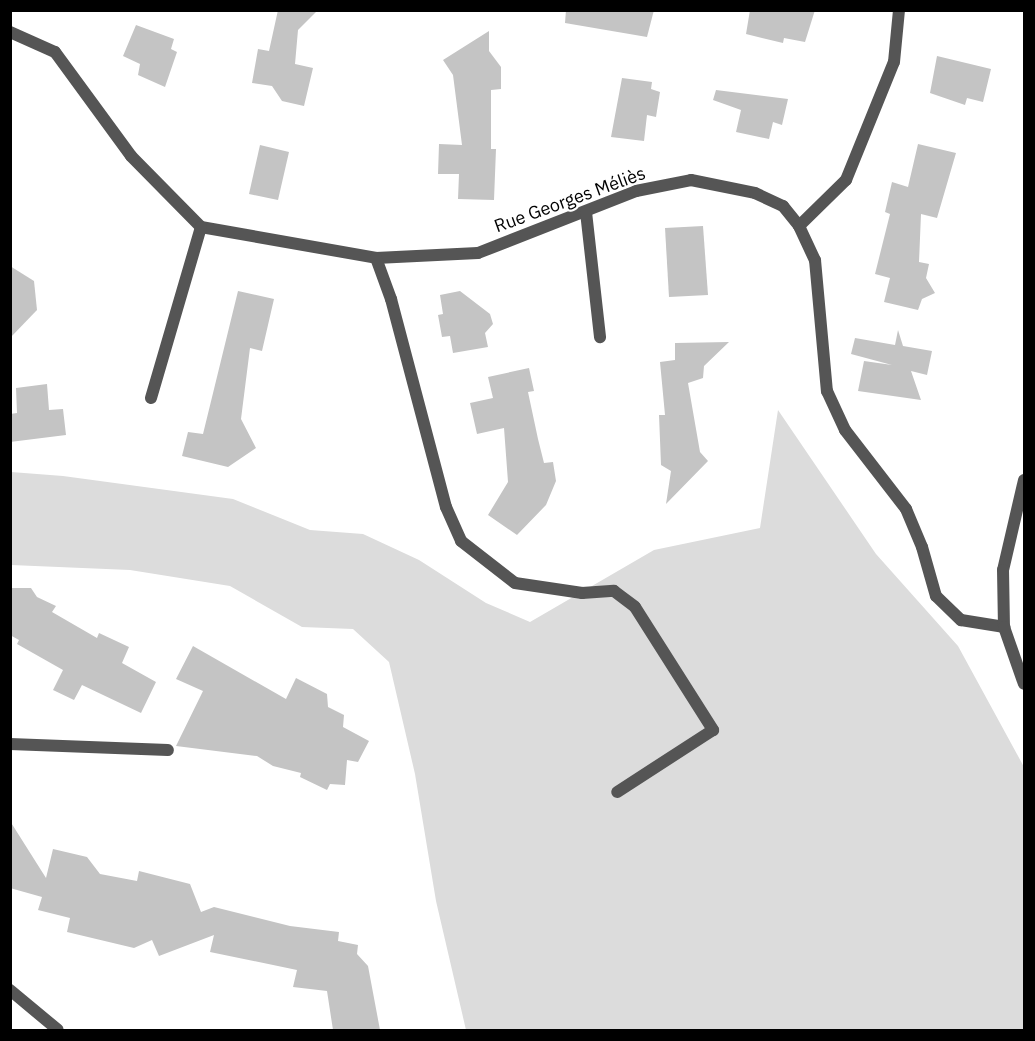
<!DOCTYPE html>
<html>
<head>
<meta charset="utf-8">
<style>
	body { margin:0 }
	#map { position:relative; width:1035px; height:1041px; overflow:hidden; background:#fff; font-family:"IBM Plex Sans",sans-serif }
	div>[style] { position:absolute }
	.green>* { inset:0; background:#dcdcdc }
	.building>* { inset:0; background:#c4c4c4 }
	.street>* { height:12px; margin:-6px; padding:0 6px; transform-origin:6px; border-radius:6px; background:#555 }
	span { translate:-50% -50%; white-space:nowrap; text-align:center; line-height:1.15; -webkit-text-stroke:4.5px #fff; paint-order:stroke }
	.street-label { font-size:18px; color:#000 }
	.frame { position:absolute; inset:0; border:12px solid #000; pointer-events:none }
</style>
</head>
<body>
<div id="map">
	<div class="green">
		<i style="clip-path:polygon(778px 410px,876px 554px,958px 646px,1024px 767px,1024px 1030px,466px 1030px,436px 901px,415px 774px,389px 662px,353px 629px,302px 627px,230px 586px,130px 570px,11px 565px,11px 472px,63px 476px,233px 499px,310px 530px,363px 534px,419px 560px,486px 603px,530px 622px,654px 550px,760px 528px)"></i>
	</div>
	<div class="building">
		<i style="clip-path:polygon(278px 10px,318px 10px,298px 30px,295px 64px,313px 68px,304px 106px,282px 101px,272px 86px,252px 83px,258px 49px,269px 51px)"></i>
		<i style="clip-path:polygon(566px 10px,654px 10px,647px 37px,565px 23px)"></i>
		<i style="clip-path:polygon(750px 10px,815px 10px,805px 42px,784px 38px,783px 43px,746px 34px)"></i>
		<i style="clip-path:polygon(136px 25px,174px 39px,171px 49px,177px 52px,165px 87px,138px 75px,140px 64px,123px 56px)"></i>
		<i style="clip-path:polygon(489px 31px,489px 51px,501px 67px,501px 89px,491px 90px,491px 149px,496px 149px,494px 200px,458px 199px,459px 174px,438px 174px,439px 144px,462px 145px,453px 75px,443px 60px)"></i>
		<i style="clip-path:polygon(937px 56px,991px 69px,983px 102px,967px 98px,965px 105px,930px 93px)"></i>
		<i style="clip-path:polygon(622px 78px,652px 82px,651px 89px,660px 92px,656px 117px,647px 115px,644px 141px,611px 137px)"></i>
		<i style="clip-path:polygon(716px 90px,788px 99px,782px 125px,773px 122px,769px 139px,736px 132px,741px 110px,713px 100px)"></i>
		<i style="clip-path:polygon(918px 144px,956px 153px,937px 218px,921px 214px,919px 262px,929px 264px,926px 278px,935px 293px,922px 299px,918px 310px,884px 302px,890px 278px,875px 274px,890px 214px,885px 212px,892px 182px,908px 187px)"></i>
		<i style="clip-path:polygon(260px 145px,289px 152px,278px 200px,249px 194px)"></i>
		<i style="clip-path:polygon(703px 226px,708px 295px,669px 297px,665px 228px)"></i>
		<i style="clip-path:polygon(10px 266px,34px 281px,37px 310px,10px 338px)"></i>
		<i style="clip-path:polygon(238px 291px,274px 299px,262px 351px,250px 348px,241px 419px,256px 448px,228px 467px,182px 456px,188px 432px,203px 434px)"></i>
		<i style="clip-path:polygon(460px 291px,490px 314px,493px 324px,485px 333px,488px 347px,453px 353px,450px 336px,442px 337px,438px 315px,443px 314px,440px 295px)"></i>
		<i style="clip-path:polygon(898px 330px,903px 346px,932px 351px,927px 375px,911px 371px,921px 400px,858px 391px,864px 361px,892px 365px,851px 354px,855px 338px,895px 345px)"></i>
		<i style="clip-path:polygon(729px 342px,704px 366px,703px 378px,688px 383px,700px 452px,708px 461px,666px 504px,671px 471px,661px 465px,659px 415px,665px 415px,660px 362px,675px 360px,675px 343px)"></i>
		<i style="clip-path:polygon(529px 368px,534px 391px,528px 392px,538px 439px,544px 463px,553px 462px,556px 481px,546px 505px,517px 535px,488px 515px,508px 482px,504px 428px,477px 434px,470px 403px,493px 398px,488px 377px)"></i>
		<i style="clip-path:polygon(47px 384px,49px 410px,63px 409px,66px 435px,10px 442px,10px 414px,17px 413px,16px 388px)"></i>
		<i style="clip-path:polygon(10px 588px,31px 588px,37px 597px,56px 606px,52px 612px,97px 638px,99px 633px,129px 647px,122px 663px,156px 682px,141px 713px,82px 685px,74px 700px,53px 690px,63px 670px,17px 644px,19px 640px,10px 635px)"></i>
		<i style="clip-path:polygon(193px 646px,286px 699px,296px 678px,327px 694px,328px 707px,344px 715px,343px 727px,369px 741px,358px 762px,347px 760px,345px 785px,330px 784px,327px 790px,300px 777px,301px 773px,273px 766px,257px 756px,176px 746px,203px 691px,176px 679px)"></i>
		<i style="clip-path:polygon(10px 821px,46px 878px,53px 849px,87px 857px,100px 874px,137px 881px,139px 871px,190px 884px,201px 912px,214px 907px,290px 926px,339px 932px,338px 941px,358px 945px,357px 954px,368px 966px,380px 1030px,333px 1030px,327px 991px,293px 987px,297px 970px,210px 952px,214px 935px,159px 956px,152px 940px,134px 948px,67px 932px,70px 918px,38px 910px,42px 897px,10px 888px)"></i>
	</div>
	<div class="street">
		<i style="left:10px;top:32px;width:49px;rotate:24deg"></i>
		<i style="left:55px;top:52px;width:129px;rotate:53.8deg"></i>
		<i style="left:131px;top:156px;width:100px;rotate:45.4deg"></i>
		<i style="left:201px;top:227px;width:178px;rotate:10deg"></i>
		<i style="left:376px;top:258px;width:102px;rotate:-2.8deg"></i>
		<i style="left:478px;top:253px;width:170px;rotate:-21.4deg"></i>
		<i style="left:636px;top:191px;width:56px;rotate:-11.3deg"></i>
		<i style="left:691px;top:180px;width:65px;rotate:11.5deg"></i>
		<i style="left:755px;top:193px;width:31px;rotate:25deg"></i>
		<i style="left:783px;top:206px;width:26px;rotate:51deg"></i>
		<i style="left:799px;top:226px;width:38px;rotate:65deg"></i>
		<i style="left:815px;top:260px;width:132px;rotate:84.8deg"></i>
		<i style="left:827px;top:391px;width:43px;rotate:65.2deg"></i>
		<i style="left:845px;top:430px;width:100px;rotate:52.3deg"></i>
		<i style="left:906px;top:509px;width:41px;rotate:67.2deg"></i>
		<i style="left:922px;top:547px;width:51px;rotate:74.1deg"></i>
		<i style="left:936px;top:596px;width:35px;rotate:44deg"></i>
		<i style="left:961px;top:620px;width:44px;rotate:9.2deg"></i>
		<i style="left:586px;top:212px;width:126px;rotate:83.6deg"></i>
		<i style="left:799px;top:226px;width:66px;rotate:-44.4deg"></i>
		<i style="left:846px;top:180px;width:127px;rotate:-67.9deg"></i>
		<i style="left:894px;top:62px;width:52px;rotate:-84.5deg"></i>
		<i style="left:376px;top:258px;width:44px;rotate:69.9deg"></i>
		<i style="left:391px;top:299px;width:215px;rotate:75.2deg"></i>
		<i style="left:446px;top:507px;width:37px;rotate:66deg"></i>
		<i style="left:461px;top:541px;width:68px;rotate:37.9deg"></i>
		<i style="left:515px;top:583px;width:68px;rotate:8.5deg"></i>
		<i style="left:582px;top:593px;width:32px;rotate:-4deg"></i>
		<i style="left:614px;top:591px;width:26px;rotate:37deg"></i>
		<i style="left:635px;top:607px;width:146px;rotate:57.6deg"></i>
		<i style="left:713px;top:730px;width:114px;rotate:147.1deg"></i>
		<i style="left:151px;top:398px;width:178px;rotate:-73.7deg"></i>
		<i style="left:1024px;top:480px;width:92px;rotate:103.1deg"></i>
		<i style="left:1003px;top:570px;width:57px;rotate:89deg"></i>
		<i style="left:1004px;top:627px;width:60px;rotate:70.7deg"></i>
		<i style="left:10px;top:744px;width:158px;rotate:2.2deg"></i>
		<i style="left:10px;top:990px;width:62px;rotate:39.8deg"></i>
	</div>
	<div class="street-label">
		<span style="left:570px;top:200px;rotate:-20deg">Rue Georges Méliès</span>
	</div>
	<div class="frame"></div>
</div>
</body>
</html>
